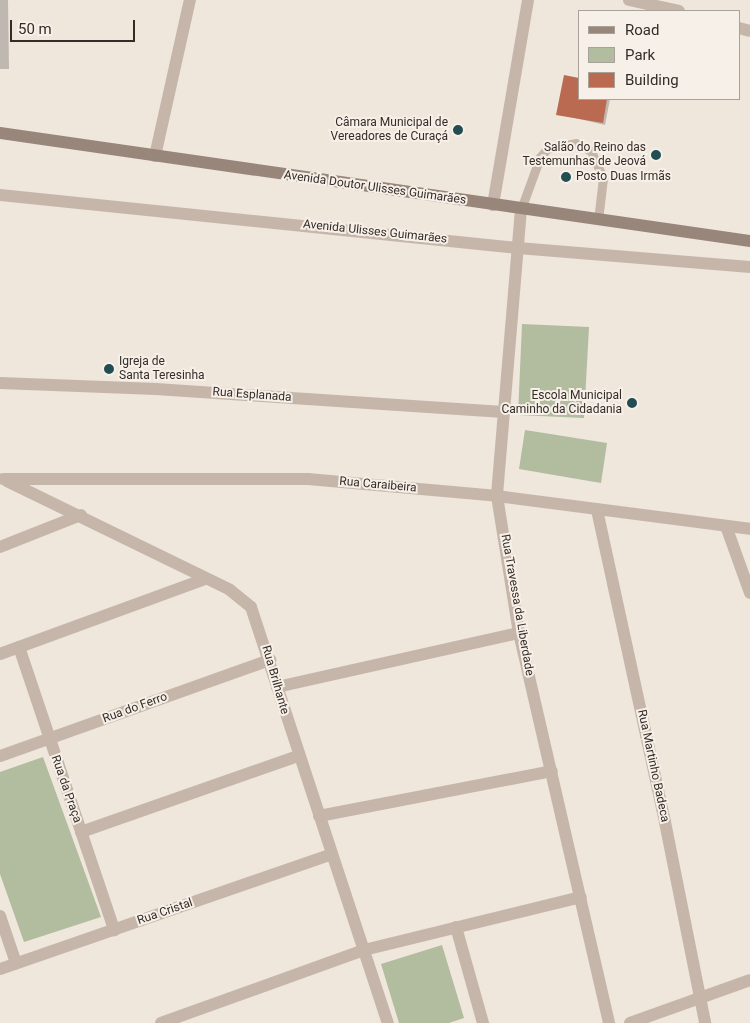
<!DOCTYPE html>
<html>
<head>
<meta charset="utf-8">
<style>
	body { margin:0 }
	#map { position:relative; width:750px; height:1023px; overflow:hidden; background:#efe6dc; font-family:Roboto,sans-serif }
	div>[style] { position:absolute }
	.green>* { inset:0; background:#b2bc9e }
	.shadow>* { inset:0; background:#0003 }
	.building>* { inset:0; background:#b96a51 }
	.lane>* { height:9px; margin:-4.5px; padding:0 4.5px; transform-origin:4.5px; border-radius:4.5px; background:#c6b6aa }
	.street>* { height:12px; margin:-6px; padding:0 6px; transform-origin:6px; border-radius:6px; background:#c6b6aa }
	.secondary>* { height:12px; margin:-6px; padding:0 6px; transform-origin:6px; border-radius:6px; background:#99867b }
	.dots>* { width:14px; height:14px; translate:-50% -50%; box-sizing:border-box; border:2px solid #f7f0e8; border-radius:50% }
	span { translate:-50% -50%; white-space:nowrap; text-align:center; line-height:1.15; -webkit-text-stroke:4px #f7f0e8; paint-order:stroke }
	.poi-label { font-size:12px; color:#342c28 }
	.right { translate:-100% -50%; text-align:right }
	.left { translate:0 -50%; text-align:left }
	.street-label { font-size:12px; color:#342c28 }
	.legend { position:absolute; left:578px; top:10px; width:162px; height:90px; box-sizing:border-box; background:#f7f0e8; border:1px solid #a9a29b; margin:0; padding:6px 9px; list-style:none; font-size:15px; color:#342c28 }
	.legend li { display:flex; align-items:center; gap:10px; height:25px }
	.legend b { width:25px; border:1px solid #a9a29b }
	.scale { position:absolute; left:10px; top:20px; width:125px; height:22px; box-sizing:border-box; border:2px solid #342c28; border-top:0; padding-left:6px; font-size:15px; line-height:18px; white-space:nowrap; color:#342c28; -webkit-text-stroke:4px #f7f0e8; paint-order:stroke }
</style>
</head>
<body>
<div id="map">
	<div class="green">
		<i style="clip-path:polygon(522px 324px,589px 327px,584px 418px,518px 415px)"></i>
		<i style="clip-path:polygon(525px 430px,607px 443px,601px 483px,519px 469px)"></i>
		<i style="clip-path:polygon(43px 757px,101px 917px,24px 942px,0 874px,0 772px)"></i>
		<i style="clip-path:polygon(442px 945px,464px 1018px,449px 1023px,399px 1023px,381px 964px)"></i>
	</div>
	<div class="shadow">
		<i style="clip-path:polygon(0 0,8px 0,9px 69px,0 69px)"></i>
		<i style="clip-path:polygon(579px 99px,610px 99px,605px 125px,558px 114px)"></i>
	</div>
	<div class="building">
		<i style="clip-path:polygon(564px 75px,579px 78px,579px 99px,607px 99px,603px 123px,556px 115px)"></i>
	</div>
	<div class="lane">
		<i style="left:521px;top:209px;width:55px;rotate:-69.9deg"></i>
		<i style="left:540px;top:157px;width:12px;rotate:-48deg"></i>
		<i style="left:548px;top:148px;width:28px;rotate:-10deg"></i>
		<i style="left:576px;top:143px;width:17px;rotate:28deg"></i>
		<i style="left:591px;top:151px;width:30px;rotate:66deg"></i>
		<i style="left:603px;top:178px;width:42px;rotate:96.8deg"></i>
	</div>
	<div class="street">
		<i style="left:629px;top:0;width:51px;rotate:12.4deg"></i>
		<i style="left:739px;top:28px;width:11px;rotate:15deg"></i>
		<i style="left:155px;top:156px;width:160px;rotate:-77.4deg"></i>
		<i style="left:0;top:195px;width:521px;rotate:5.84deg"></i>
		<i style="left:518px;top:248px;width:233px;rotate:4.7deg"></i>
		<i style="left:493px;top:205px;width:208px;rotate:-80.3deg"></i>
		<i style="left:521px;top:209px;width:288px;rotate:94.8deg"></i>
		<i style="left:497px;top:496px;width:139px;rotate:80.9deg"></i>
		<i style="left:519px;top:633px;width:400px;rotate:77deg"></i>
		<i style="left:0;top:383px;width:156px;rotate:2.2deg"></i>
		<i style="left:156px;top:389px;width:348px;rotate:3.8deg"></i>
		<i style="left:3px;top:479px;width:305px"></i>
		<i style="left:308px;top:479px;width:190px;rotate:5.1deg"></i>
		<i style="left:497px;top:496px;width:255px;rotate:7.4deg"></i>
		<i style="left:7px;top:481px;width:248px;rotate:26deg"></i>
		<i style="left:230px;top:590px;width:27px;rotate:39deg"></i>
		<i style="left:251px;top:607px;width:438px;rotate:71.8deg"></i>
		<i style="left:597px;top:510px;width:319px;rotate:77.7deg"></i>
		<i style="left:665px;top:822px;width:205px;rotate:78.7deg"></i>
		<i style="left:726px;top:526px;width:71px;rotate:70.3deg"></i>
		<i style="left:0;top:547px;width:87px;rotate:-21.6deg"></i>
		<i style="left:19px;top:647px;width:299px;rotate:71.4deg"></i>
		<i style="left:0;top:654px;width:218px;rotate:-20.1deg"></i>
		<i style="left:277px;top:687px;width:248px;rotate:-12.6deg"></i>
		<i style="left:0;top:756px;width:287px;rotate:-19.6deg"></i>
		<i style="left:319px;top:816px;width:237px;rotate:-10.9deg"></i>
		<i style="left:81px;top:832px;width:230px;rotate:-19.3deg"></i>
		<i style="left:0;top:916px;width:50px;rotate:71.2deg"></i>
		<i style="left:456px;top:927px;width:100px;rotate:74.3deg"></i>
		<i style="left:0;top:969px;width:349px;rotate:-19.1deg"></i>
		<i style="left:161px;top:1023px;width:216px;rotate:-19.8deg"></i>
		<i style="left:364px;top:950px;width:223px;rotate:-13.7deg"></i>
		<i style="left:630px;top:1023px;width:127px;rotate:-19.7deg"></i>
	</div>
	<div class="secondary">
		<i style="left:0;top:133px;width:758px;rotate:8.19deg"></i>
	</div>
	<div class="dots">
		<i style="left:458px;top:130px;background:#224e51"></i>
		<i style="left:656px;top:155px;background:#224e51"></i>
		<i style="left:566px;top:177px;background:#224e51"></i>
		<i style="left:109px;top:369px;background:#224e51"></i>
		<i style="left:632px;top:403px;background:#224e51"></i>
	</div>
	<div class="poi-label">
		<span class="right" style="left:448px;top:130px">Câmara Municipal de<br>Vereadores de Curaçá</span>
		<span class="right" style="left:646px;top:155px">Salão do Reino das<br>Testemunhas de Jeová</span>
		<span class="left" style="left:576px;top:177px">Posto Duas Irmãs</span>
		<span class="left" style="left:119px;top:369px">Igreja de<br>Santa Teresinha</span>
		<span class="right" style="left:622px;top:403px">Escola Municipal<br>Caminho da Cidadania</span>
	</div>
	<div class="street-label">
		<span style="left:375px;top:188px;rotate:8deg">Avenida Doutor Ulisses Guimarães</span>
		<span style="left:375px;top:232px;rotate:6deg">Avenida Ulisses Guimarães</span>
		<span style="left:252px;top:395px;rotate:4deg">Rua Esplanada</span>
		<span style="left:378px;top:485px;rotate:5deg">Rua Caraibeira</span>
		<span style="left:517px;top:605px;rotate:80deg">Rua Travessa da Liberdade</span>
		<span style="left:275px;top:680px;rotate:74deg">Rua Brilhante</span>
		<span style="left:135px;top:708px;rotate:-20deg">Rua do Ferro</span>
		<span style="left:653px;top:766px;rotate:78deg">Rua Martinho Badeca</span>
		<span style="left:66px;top:789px;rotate:71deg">Rua da Praça</span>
		<span style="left:165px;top:912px;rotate:-19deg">Rua Cristal</span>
	</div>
	<ul class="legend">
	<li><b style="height:6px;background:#99867b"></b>Road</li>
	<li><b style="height:14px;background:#b2bc9e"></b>Park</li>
	<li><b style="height:14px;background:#b96a51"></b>Building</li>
	</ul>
	<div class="scale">50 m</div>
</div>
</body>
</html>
